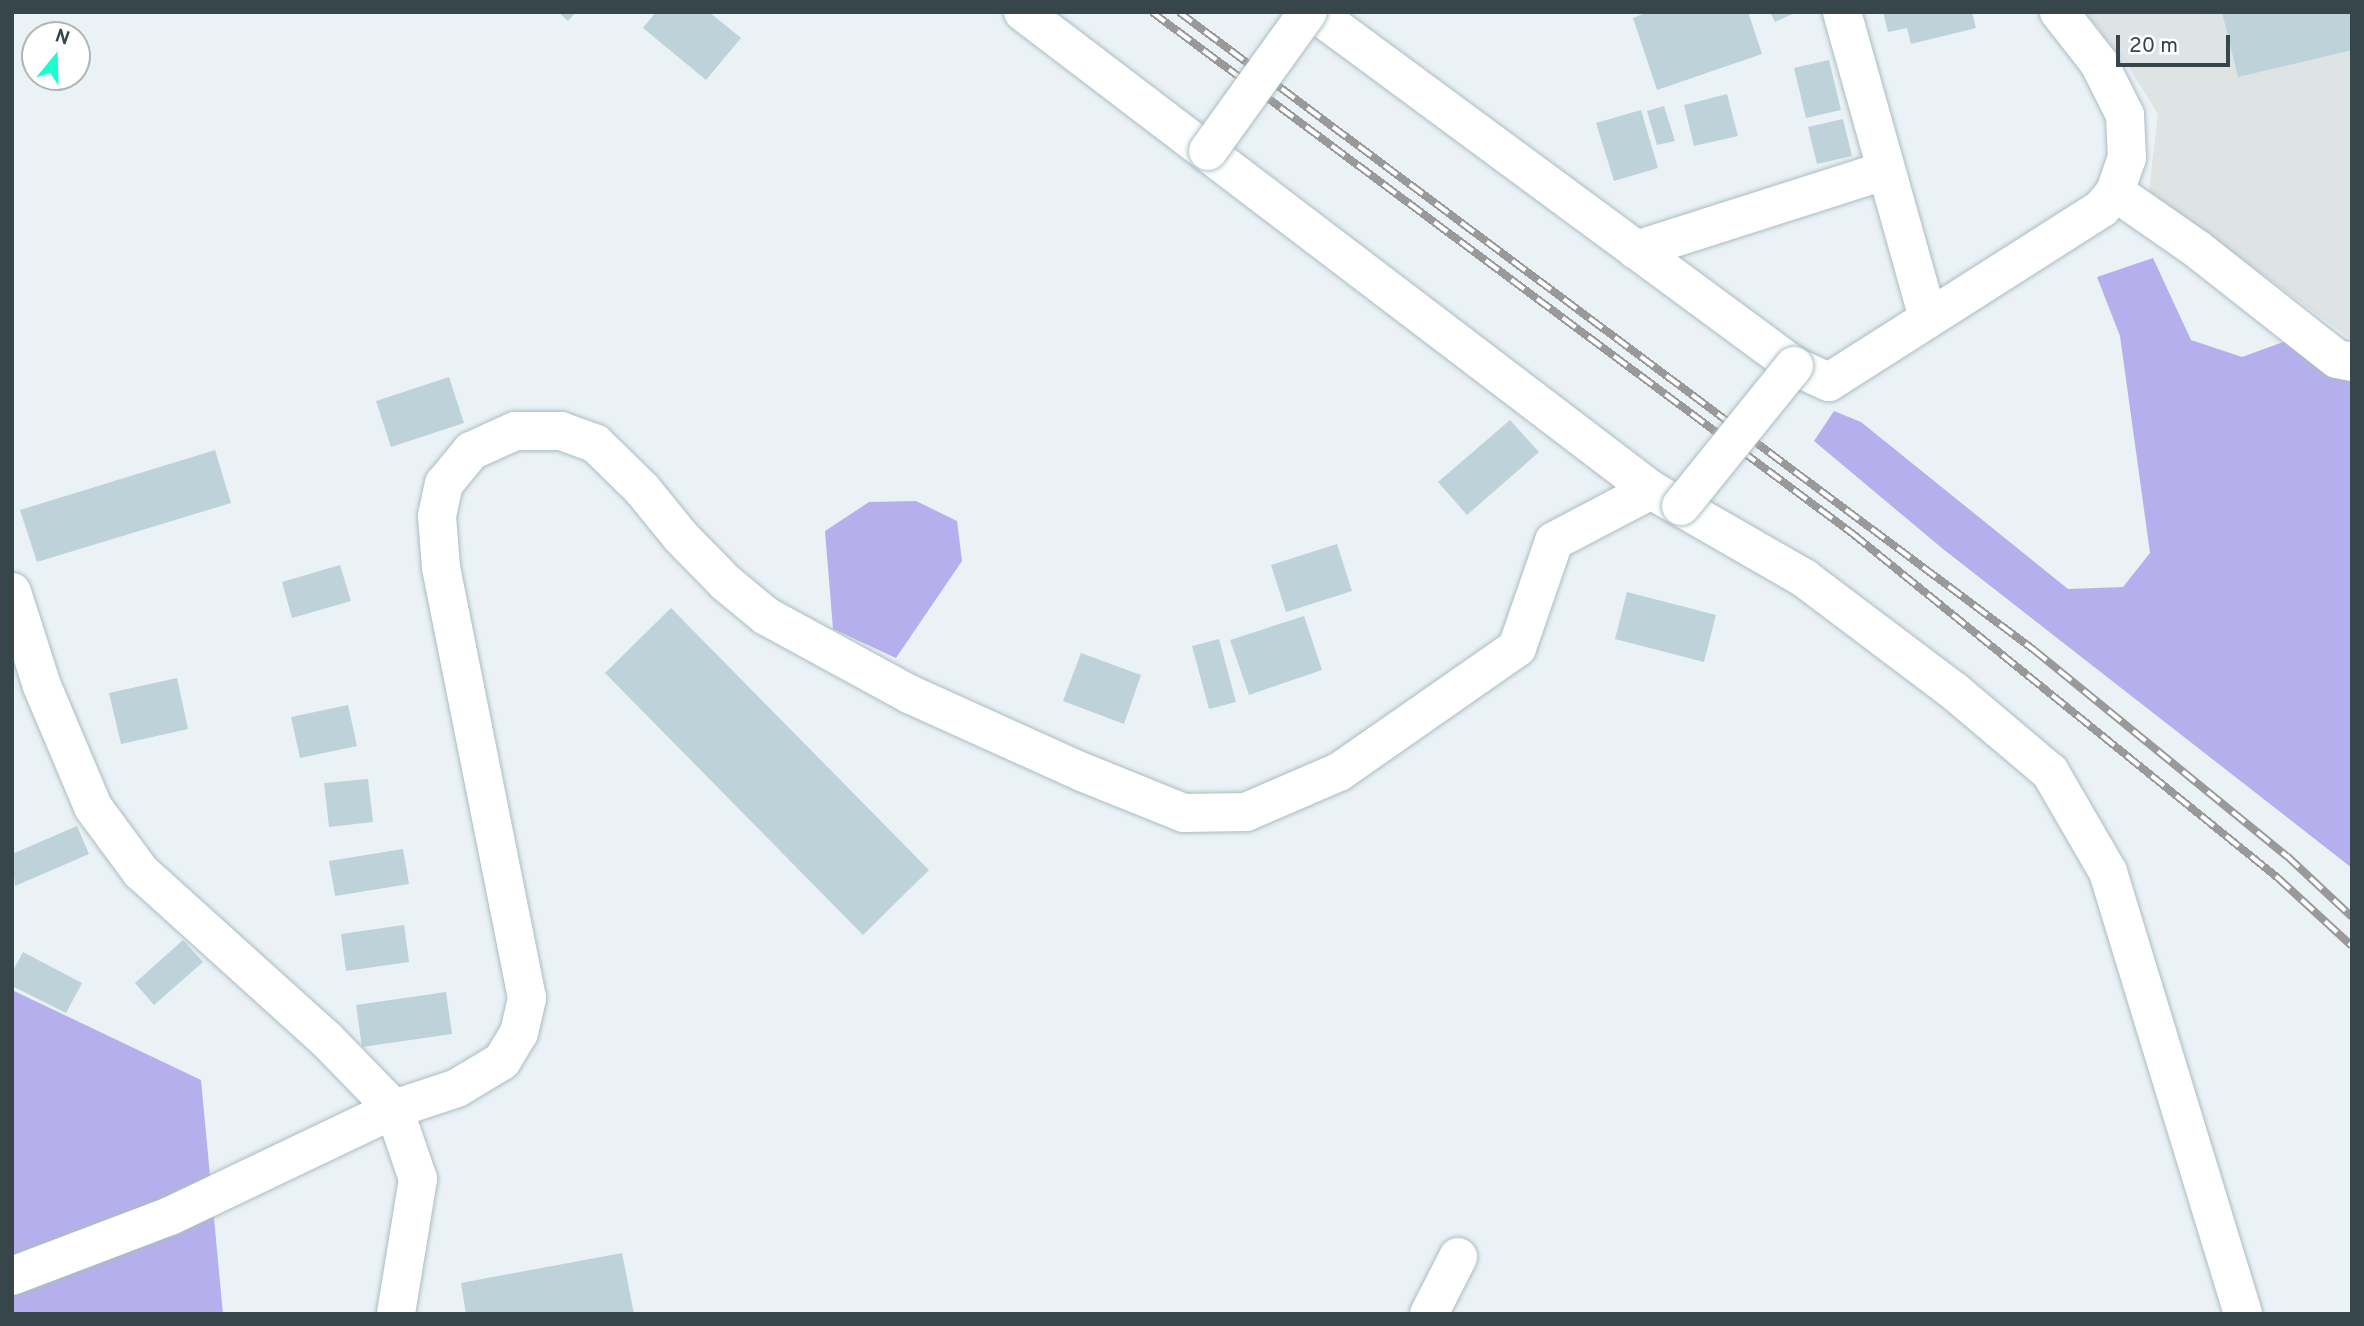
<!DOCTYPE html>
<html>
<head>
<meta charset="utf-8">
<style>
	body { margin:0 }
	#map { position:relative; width:2364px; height:1326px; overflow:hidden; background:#eaf2f6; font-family:Overpass,sans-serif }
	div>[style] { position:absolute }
	.green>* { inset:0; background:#b5b0ed }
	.parking>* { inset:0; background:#dee3e4 }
	.building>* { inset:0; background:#bed2d9 }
	.roads { filter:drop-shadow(0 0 2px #abbcc2) drop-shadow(0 0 2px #abbcc2) }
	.street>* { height:38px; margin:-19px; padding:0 19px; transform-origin:19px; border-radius:19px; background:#fff }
	.rail>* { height:8px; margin-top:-4px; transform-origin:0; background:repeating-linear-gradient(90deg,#fff 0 16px,#999 0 32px); box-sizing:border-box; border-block:2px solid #999 }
	.bridges { filter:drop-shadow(0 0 2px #abbcc2) drop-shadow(0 0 2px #abbcc2) }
	.street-bridge>* { height:38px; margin:-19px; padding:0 19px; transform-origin:19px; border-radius:19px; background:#fff }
	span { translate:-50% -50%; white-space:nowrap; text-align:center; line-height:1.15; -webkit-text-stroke:7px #fff; paint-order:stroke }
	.frame { position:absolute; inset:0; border:14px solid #37464b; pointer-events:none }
	.north { position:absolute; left:21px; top:21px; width:70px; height:70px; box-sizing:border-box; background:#fff; border:2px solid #afb5b7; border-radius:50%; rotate:19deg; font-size:19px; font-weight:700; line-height:28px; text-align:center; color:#37464b }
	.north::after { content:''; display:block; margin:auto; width:24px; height:32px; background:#18ffce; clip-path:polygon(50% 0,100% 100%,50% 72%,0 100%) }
	.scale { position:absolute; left:2116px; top:35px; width:114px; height:32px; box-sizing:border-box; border:4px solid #37464b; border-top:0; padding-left:9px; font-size:21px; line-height:24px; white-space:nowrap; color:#37464b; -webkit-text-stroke:5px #fff; paint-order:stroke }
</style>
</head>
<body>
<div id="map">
	<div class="green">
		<i style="clip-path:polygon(2153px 258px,2191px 340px,2242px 357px,2286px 341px,2352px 383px,2352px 868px,1943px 549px,1814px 441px,1834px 411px,1861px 422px,2068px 589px,2123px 587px,2150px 553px,2120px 336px,2097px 277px)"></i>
		<i style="clip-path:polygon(916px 501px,957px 521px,962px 561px,896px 658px,833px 629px,825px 531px,869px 502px)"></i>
		<i style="clip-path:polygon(12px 990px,201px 1080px,223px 1314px,12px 1314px)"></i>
	</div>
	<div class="parking">
		<i style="clip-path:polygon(2085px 12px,2352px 12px,2352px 340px,2149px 191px,2158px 114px,2130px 69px)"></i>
	</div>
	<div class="building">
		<i style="clip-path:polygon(558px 12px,576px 12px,568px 21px)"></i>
		<i style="clip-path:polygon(656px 12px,709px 12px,741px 38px,706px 80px,643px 28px)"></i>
		<i style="clip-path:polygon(1648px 12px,1748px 12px,1762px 54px,1657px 90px,1633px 18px)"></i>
		<i style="clip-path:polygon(1770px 12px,1797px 12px,1775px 22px)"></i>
		<i style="clip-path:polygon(1883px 12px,1972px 12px,1976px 28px,1911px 44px,1907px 28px,1888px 32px)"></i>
		<i style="clip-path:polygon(2222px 12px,2352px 12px,2352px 50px,2238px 77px)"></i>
		<i style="clip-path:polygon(1829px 60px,1841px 110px,1806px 118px,1794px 68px)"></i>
		<i style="clip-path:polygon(1727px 94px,1738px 136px,1694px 146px,1684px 105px)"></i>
		<i style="clip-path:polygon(1664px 106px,1675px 141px,1657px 145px,1647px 111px)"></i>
		<i style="clip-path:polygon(1641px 110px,1658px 168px,1614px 181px,1596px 123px)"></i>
		<i style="clip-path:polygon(1843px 119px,1852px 156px,1817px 164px,1808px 127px)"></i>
		<i style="clip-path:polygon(449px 377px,464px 423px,391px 447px,376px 401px)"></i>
		<i style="clip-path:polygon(1510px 420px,1539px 452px,1467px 515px,1438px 482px)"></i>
		<i style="clip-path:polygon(215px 450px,231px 503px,37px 562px,20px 510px)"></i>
		<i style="clip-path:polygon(1337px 544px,1352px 591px,1286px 612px,1271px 565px)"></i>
		<i style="clip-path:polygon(340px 565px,351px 601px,292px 618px,282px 582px)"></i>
		<i style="clip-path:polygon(1627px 592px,1716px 615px,1704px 662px,1615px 639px)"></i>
		<i style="clip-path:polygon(671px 608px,929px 870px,863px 935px,605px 673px)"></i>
		<i style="clip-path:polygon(1304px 616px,1322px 670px,1249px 695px,1230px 640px)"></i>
		<i style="clip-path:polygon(1219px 639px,1236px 702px,1209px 709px,1192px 646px)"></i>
		<i style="clip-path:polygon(1081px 653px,1141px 675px,1124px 724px,1063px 701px)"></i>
		<i style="clip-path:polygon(177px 678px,188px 729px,121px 744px,109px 693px)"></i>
		<i style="clip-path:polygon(348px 705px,357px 746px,300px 758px,291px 717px)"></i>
		<i style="clip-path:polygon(368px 779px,373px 822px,329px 827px,324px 783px)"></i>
		<i style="clip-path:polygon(77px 826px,89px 854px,15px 886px,12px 854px)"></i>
		<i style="clip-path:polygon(403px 849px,409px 884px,335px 896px,329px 861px)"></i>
		<i style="clip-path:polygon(404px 925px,409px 962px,346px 971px,341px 934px)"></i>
		<i style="clip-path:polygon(183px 940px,203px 962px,154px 1005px,135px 983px)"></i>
		<i style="clip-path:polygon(23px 952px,82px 983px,66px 1013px,12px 986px,12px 973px)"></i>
		<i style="clip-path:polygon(446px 992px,452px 1034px,362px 1047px,356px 1005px)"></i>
		<i style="clip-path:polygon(622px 1253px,634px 1314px,466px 1314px,461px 1283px)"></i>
	</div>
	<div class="roads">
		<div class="street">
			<i style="left:1023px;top:12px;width:789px;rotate:37.28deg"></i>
			<i style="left:1651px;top:490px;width:177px;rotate:29.9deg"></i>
			<i style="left:1804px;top:578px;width:188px;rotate:37deg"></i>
			<i style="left:1954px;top:691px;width:126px;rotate:40.2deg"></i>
			<i style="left:2050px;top:772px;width:116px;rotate:59.9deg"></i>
			<i style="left:2108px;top:872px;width:462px;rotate:73deg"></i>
			<i style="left:1314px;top:12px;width:596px;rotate:36.41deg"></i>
			<i style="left:1794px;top:366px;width:38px;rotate:25deg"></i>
			<i style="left:1829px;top:382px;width:324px;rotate:-32.5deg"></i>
			<i style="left:2102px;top:208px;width:21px;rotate:-51deg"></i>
			<i style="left:2115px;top:192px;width:36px;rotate:-71deg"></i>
			<i style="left:2127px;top:158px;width:43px;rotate:-92.7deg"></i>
			<i style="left:2125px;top:115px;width:58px;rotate:-116.6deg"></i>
			<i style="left:2099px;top:63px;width:65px;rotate:-128.1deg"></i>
			<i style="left:1842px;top:12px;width:318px;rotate:74.3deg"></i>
			<i style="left:2115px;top:192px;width:100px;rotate:34.8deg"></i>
			<i style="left:2197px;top:249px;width:178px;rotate:38.2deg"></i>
			<i style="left:2337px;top:359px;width:15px;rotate:11deg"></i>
			<i style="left:1636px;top:250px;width:262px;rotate:-17.7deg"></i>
			<i style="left:12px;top:592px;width:99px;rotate:72.3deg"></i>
			<i style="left:42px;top:686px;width:131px;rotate:67.1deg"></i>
			<i style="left:93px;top:807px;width:81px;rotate:53.6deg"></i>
			<i style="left:141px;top:872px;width:249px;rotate:42.1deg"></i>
			<i style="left:326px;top:1039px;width:98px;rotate:45.8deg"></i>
			<i style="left:394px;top:1109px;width:74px;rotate:71.1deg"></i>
			<i style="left:418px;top:1179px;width:137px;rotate:99.3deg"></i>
			<i style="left:12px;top:1276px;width:169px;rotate:-20.8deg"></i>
			<i style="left:170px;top:1216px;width:248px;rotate:-25.5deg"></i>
			<i style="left:394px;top:1109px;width:66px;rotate:-18.4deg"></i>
			<i style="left:457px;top:1088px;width:52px;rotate:-31deg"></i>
			<i style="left:502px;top:1061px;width:33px;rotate:-59deg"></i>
			<i style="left:519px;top:1033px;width:36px;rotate:-77deg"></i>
			<i style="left:527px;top:998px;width:439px;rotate:-101.3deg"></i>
			<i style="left:441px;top:567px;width:51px;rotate:-94.5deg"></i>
			<i style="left:437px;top:516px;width:33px;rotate:-78deg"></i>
			<i style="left:444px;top:484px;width:43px;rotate:-50.7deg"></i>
			<i style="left:471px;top:451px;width:48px;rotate:-24.4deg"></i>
			<i style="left:515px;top:431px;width:46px"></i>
			<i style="left:561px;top:431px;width:37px;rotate:20deg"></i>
			<i style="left:596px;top:444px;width:64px;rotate:44.4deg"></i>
			<i style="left:642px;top:489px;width:62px;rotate:50.9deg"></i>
			<i style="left:681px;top:537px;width:64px;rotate:45.6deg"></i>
			<i style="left:726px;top:583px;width:52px;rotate:39.5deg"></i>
			<i style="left:766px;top:616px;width:163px;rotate:28.6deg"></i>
			<i style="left:909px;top:694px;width:190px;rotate:24.3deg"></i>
			<i style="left:1082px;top:772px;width:110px;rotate:21.9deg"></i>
			<i style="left:1184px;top:813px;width:62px;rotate:-0.9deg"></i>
			<i style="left:1246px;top:812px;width:101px;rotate:-23.3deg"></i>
			<i style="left:1339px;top:772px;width:217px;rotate:-34.9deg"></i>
			<i style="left:1517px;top:648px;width:113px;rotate:-70.9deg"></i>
			<i style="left:1554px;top:541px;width:110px;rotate:-27.7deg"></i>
			<i style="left:1429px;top:1314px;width:64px;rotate:-63deg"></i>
		</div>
	</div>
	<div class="rail">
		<i style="left:1152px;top:12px;width:874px;rotate:36.67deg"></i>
		<i style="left:1853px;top:534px;width:547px;rotate:38.99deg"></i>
		<i style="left:2278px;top:878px;width:100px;rotate:42.6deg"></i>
		<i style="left:1179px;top:12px;width:1067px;rotate:36.73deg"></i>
		<i style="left:2034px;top:650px;width:326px;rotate:39.2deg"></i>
		<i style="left:2287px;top:856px;width:89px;rotate:43.2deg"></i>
	</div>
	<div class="bridges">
		<div class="street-bridge">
			<i style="left:1208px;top:151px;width:171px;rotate:-54.3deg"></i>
			<i style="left:1681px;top:506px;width:180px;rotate:-51.1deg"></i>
		</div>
	</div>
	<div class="frame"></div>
	<div class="north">N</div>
	<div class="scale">20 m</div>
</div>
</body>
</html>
